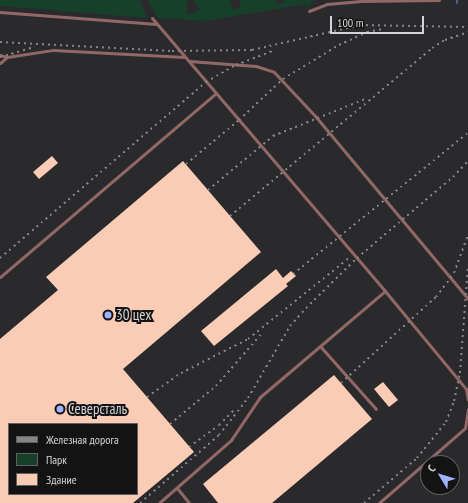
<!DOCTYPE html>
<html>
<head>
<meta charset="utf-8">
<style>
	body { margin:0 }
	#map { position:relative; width:468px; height:503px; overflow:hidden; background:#2a2a2d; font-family:"PT Sans Narrow",sans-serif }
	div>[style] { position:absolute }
	.green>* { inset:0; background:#16402a }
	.stream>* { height:2px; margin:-1px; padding:0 1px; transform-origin:1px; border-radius:1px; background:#516387 }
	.building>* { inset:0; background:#fbccb5 }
	.service>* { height:3px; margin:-1.5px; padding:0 1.5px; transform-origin:1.5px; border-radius:1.5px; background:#926866 }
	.rail>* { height:2px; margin-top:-1px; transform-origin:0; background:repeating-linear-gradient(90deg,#858588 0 2px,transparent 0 6px) }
	.dots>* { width:11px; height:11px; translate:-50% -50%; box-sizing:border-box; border:2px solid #131314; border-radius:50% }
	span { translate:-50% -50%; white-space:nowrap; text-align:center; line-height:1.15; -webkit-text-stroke:4px #131314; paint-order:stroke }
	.poi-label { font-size:15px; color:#d5d5d7 }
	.left { translate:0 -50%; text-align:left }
	.legend { position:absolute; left:8px; top:423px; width:130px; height:72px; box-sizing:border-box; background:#131314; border:1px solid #616162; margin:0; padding:5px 7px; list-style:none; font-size:12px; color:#d5d5d7 }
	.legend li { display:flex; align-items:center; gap:8px; height:20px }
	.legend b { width:20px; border:1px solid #616162 }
	.north { position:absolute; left:420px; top:455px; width:40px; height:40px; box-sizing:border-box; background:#131314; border:1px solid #616162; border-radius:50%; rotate:308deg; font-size:11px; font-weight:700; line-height:16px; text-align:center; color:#d5d5d7 }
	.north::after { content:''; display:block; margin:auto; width:14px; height:18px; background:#9eb4fd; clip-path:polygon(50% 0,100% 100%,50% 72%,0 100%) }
	.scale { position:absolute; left:330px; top:16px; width:94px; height:18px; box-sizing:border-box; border:2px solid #d5d5d7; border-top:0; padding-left:5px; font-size:12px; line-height:14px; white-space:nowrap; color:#d5d5d7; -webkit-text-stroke:3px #131314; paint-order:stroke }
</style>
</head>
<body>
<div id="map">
	<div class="green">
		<i style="clip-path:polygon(0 0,140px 0,147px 18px,0 6px)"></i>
		<i style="clip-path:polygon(148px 0,188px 0,186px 13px,191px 14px,200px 10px,193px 0,230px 0,233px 9px,239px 8px,241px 3px,239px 0,276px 0,275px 5px,284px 3px,284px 0,314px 0,308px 8px,306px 4px,204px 21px,158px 18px)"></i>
	</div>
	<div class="stream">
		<i style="left:457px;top:3px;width:3px;rotate:-90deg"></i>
	</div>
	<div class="building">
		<i style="clip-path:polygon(52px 156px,58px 163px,39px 179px,33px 172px)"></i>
		<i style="clip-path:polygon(evenodd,183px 161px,261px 252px,123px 369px,194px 452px,133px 503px,0 503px,0 339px,58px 290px,46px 277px,183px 161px,9px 424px,137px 424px,137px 494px,9px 494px,9px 424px)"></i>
		<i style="clip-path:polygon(276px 269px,283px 278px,291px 271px,296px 276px,286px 284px,288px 286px,214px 346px,201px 331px)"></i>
		<i style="clip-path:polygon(334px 375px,372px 419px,272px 503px,218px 503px,203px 484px)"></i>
		<i style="clip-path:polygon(383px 382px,398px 400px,389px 407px,374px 389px)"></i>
	</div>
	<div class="service">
		<i style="left:309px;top:11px;width:19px;rotate:-21deg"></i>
		<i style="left:327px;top:4px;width:32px;rotate:-5deg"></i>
		<i style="left:359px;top:1px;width:80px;rotate:-0.7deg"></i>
		<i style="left:0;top:12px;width:157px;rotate:4.4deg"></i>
		<i style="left:152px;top:18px;width:359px;rotate:49.5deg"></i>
		<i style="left:385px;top:291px;width:127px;rotate:50.4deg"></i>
		<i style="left:466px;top:389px;width:11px;rotate:80deg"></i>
		<i style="left:0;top:55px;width:7px;rotate:16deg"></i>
		<i style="left:189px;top:61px;width:67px;rotate:4.3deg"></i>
		<i style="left:256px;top:66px;width:19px;rotate:18deg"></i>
		<i style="left:274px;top:72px;width:62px;rotate:47deg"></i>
		<i style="left:316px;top:117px;width:237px;rotate:50.1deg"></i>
		<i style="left:0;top:63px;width:9px;rotate:-41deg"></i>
		<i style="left:7px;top:57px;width:47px;rotate:-8.7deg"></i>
		<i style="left:53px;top:50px;width:132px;rotate:3deg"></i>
		<i style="left:0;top:277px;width:284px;rotate:-40.4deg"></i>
		<i style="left:320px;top:346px;width:84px;rotate:48.4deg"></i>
		<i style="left:177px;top:488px;width:19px;rotate:51deg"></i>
		<i style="left:159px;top:503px;width:96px;rotate:-41.2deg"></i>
		<i style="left:231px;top:440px;width:52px;rotate:-56deg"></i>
		<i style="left:260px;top:397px;width:164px;rotate:-40.3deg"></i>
		<i style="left:379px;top:503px;width:114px;rotate:-41.1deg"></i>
		<i style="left:465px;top:428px;width:19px;rotate:-81deg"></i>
	</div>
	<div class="rail">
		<i style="left:0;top:42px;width:172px;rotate:3deg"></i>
		<i style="left:172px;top:51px;width:80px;rotate:-0.7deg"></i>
		<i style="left:252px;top:50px;width:111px;rotate:-13deg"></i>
		<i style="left:360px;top:25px;width:108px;rotate:1.1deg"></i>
		<i style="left:0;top:57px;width:36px;rotate:-16deg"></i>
		<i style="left:186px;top:164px;width:69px;rotate:-39.7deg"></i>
		<i style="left:239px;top:120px;width:60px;rotate:-43deg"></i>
		<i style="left:283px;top:79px;width:66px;rotate:-31.3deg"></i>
		<i style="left:339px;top:45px;width:31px;rotate:-25deg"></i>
		<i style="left:367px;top:32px;width:16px;rotate:-11deg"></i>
		<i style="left:208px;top:190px;width:85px;rotate:-39.7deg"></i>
		<i style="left:273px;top:136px;width:99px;rotate:-21.9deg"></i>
		<i style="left:230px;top:216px;width:263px;rotate:-39.7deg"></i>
		<i style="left:432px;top:48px;width:15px;rotate:-32deg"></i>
		<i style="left:445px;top:40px;width:24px;rotate:-19deg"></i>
		<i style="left:0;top:258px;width:271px;rotate:-40.5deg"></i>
		<i style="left:206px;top:82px;width:34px;rotate:-30deg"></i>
		<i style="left:236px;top:65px;width:40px;rotate:-21deg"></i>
		<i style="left:293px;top:274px;width:225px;rotate:-38.9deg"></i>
		<i style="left:341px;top:383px;width:128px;rotate:-42.2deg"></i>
		<i style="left:436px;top:297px;width:30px;rotate:-53deg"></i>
		<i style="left:454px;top:273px;width:40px;rotate:-69.8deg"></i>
		<i style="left:147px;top:397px;width:42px;rotate:-35.2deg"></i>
		<i style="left:181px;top:373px;width:75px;rotate:-26.9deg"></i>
		<i style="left:248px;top:339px;width:131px;rotate:-38.8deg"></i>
		<i style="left:170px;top:424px;width:60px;rotate:-39.6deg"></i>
		<i style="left:216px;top:386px;width:70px;rotate:-49deg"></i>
		<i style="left:189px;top:447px;width:37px;rotate:-36deg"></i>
		<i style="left:219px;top:425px;width:21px;rotate:-45deg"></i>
		<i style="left:140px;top:503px;width:104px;rotate:-40.7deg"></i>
		<i style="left:219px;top:435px;width:47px;rotate:-51.9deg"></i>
		<i style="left:248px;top:398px;width:83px;rotate:-59.7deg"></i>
		<i style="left:290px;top:326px;width:24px;rotate:-48deg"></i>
		<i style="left:306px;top:308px;width:71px;rotate:-44.4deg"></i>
		<i style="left:357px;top:258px;width:126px;rotate:-40.2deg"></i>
		<i style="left:453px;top:177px;width:22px;rotate:-47deg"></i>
		<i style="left:364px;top:503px;width:70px;rotate:-40.3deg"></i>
		<i style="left:417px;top:458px;width:46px;rotate:-51.1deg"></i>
		<i style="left:446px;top:422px;width:22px;rotate:-69deg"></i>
		<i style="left:454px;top:401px;width:29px;rotate:-78deg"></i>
		<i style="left:460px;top:373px;width:108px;rotate:-85.8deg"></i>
	</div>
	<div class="dots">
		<i style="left:108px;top:315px;background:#9eb4fd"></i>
		<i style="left:60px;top:409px;background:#9eb4fd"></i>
	</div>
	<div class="poi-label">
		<span class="left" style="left:116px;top:315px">30 цех</span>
		<span class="left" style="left:68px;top:409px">Северсталь</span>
	</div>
	<ul class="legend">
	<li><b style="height:5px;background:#858588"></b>Железная дорога</li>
	<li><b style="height:11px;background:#16402a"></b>Парк</li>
	<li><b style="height:11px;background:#fbccb5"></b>Здание</li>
	</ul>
	<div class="north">С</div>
	<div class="scale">100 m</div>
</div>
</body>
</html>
